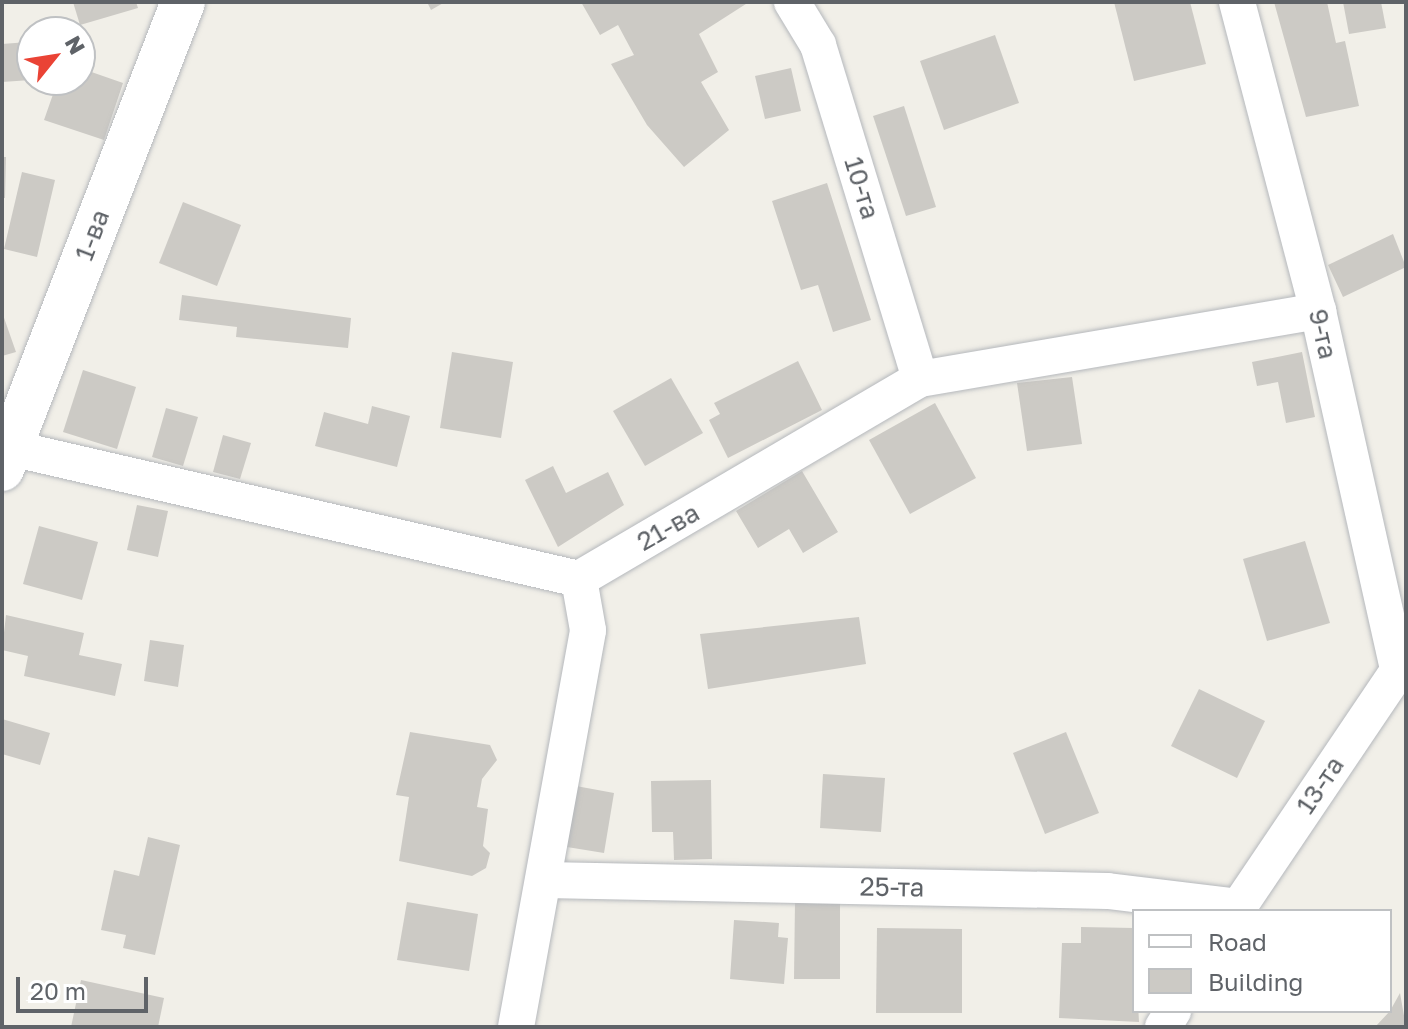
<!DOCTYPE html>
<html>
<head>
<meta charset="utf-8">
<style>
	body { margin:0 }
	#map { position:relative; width:1408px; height:1029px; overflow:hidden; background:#f1efe8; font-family:"Golos Text",sans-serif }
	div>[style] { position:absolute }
	.building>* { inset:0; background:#cccac5 }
	.roads { filter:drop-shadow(0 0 2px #b5b8bc) drop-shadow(0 0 2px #b5b8bc) }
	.street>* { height:36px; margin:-18px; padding:0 18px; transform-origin:18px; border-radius:18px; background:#fff }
	.secondary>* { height:44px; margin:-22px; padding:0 22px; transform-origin:22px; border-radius:22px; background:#fff }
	span { translate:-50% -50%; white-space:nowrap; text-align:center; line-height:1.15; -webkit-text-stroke:6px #fff; paint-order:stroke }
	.street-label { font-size:26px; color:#5f6368 }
	.frame { position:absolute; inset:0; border:4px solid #5f6368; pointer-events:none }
	.legend { position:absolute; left:1132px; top:909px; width:260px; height:104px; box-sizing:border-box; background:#fff; border:2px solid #bfc1c3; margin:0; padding:10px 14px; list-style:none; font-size:24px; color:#5f6368 }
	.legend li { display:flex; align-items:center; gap:16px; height:40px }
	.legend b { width:40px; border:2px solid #bfc1c3 }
	.north { position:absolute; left:16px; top:16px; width:80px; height:80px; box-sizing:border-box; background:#fff; border:2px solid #bfc1c3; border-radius:50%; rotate:60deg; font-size:22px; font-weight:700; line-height:32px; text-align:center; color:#5f6368 }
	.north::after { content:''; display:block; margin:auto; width:28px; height:36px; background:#ea4335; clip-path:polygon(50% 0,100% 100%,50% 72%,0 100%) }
	.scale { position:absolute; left:16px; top:977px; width:132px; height:36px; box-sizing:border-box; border:4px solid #5f6368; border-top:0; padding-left:10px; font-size:24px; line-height:28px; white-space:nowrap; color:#5f6368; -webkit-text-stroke:6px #fff; paint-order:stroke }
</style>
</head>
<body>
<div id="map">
	<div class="building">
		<i style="clip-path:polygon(73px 2px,136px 2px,138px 8px,80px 25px)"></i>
		<i style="clip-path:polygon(427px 2px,445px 2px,431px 10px)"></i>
		<i style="clip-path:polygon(581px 2px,749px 2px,699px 34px,718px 72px,701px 82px,729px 130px,684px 167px,647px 125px,611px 64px,634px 55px,618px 25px,600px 35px)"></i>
		<i style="clip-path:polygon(1114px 2px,1190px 2px,1206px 64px,1134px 81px)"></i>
		<i style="clip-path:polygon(1274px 2px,1327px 2px,1336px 43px,1345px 41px,1359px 106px,1306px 117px)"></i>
		<i style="clip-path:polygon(1343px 2px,1381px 2px,1386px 28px,1349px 34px)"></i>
		<i style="clip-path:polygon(995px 35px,1019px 103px,944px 130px,920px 61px)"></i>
		<i style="clip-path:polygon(28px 42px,31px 80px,2px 82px,2px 44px)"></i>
		<i style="clip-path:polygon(80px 68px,123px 83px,104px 140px,44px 120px,58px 80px,80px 80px)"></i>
		<i style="clip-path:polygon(791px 68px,801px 111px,765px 119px,755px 76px)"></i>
		<i style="clip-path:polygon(904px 106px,936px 207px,906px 216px,873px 116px)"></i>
		<i style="clip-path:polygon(2px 157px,6px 157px,5px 198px,2px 198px)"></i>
		<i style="clip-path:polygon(22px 172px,55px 180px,37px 257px,4px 249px)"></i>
		<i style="clip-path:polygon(827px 183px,871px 320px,833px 332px,818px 285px,801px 290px,772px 201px)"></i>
		<i style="clip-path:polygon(183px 202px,241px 225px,217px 286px,159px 263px)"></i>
		<i style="clip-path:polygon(1393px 234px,1406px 267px,1343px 297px,1328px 265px)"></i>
		<i style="clip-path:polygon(182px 295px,351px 318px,348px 348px,236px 337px,237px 327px,179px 320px)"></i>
		<i style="clip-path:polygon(2px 312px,16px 352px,2px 356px)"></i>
		<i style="clip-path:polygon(452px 352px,513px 362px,501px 438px,440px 428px)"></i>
		<i style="clip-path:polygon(1302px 352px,1315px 417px,1286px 423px,1278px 382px,1257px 386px,1252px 362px)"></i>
		<i style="clip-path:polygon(798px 361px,822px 410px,728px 458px,709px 420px,720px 414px,714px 403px)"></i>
		<i style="clip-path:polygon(83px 370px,136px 387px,117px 449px,63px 432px)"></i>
		<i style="clip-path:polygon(1072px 377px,1082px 444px,1027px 451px,1017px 383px)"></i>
		<i style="clip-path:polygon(671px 378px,703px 433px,645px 466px,613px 411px)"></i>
		<i style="clip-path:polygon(935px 403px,976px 478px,910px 514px,869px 440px)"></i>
		<i style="clip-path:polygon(372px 406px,410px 416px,397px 467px,315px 446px,324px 412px,368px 424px)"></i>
		<i style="clip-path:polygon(166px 408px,198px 417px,183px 466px,152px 457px)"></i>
		<i style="clip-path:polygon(223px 435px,251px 443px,240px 479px,213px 472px)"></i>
		<i style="clip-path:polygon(553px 466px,566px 493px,608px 472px,624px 505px,558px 547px,525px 480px)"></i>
		<i style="clip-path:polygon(802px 471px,838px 532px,803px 553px,789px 529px,758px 548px,736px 511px)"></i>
		<i style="clip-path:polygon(137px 505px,168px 511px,158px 557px,127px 550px)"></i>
		<i style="clip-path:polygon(39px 526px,98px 542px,82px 600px,23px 584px)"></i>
		<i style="clip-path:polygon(1305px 541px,1330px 623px,1267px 641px,1243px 559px)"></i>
		<i style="clip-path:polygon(6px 615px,84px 633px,79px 655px,122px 664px,115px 696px,24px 676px,28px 656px,2px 650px)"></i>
		<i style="clip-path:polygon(859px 617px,866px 664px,708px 689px,700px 634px)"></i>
		<i style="clip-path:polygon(150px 640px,184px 645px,178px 687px,144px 681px)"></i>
		<i style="clip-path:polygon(1199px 689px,1265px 721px,1237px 778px,1171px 746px)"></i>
		<i style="clip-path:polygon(2px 719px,50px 733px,40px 765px,2px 754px)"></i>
		<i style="clip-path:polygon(410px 732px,490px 745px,497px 760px,482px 779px,477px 807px,488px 809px,483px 846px,490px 853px,486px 868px,472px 876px,399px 861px,409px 797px,396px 795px)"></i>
		<i style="clip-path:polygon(1066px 732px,1099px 813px,1045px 834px,1013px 753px)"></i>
		<i style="clip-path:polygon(823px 774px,885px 778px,881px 832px,820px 828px)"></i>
		<i style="clip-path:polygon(711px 780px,712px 859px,674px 860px,673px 832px,652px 832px,651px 781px)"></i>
		<i style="clip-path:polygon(576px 786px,614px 793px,604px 853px,567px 847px)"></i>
		<i style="clip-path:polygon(148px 837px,180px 845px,155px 955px,123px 948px,126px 935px,101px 930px,114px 870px,139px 876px)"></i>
		<i style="clip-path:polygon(795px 901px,840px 901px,840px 979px,794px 979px)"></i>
		<i style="clip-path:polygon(407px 902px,478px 914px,469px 971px,397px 960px)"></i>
		<i style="clip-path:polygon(734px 920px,779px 923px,778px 937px,788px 938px,784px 984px,730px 979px)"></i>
		<i style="clip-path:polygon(1081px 927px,1134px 928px,1139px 1022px,1059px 1018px,1062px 943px,1081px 943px)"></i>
		<i style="clip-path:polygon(877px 928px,962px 929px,962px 1013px,876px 1013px)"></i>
		<i style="clip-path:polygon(81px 980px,164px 998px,158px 1027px,71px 1027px)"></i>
		<i style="clip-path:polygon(1400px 993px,1406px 1027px,1375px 1027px,1390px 1011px)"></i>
	</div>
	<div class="roads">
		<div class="street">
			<i style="left:792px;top:2px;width:50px;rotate:58.8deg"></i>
			<i style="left:818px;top:45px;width:349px;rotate:73deg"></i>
			<i style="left:1237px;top:2px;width:319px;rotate:75.3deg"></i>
			<i style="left:1318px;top:311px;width:366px;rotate:77.4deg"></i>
			<i style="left:2px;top:446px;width:592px;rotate:12.98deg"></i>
			<i style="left:579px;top:579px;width:395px;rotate:-30.4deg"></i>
			<i style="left:920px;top:379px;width:404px;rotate:-9.7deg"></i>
			<i style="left:545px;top:880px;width:563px;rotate:1.12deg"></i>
			<i style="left:1108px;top:891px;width:131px;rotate:7deg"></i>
			<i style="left:1236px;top:911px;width:304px;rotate:-56deg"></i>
			<i style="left:516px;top:1027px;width:403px;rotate:-79.7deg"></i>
			<i style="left:588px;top:630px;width:52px;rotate:-100deg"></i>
			<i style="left:1163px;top:1027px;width:19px;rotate:-58deg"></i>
		</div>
		<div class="secondary">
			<i style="left:2px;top:469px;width:501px;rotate:-68.81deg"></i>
		</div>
	</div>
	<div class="street-label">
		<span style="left:862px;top:188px;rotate:73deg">10-та</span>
		<span style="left:92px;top:235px;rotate:-69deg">1-ва</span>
		<span style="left:1323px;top:334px;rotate:77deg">9-та</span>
		<span style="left:668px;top:527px;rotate:-30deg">21-ва</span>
		<span style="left:1320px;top:785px;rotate:-56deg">13-та</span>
		<span style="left:892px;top:887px;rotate:1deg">25-та</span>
	</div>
	<div class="frame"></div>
	<ul class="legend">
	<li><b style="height:10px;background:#fff"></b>Road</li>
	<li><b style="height:22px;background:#cccac5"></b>Building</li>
	</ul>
	<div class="north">N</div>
	<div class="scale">20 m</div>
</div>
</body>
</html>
